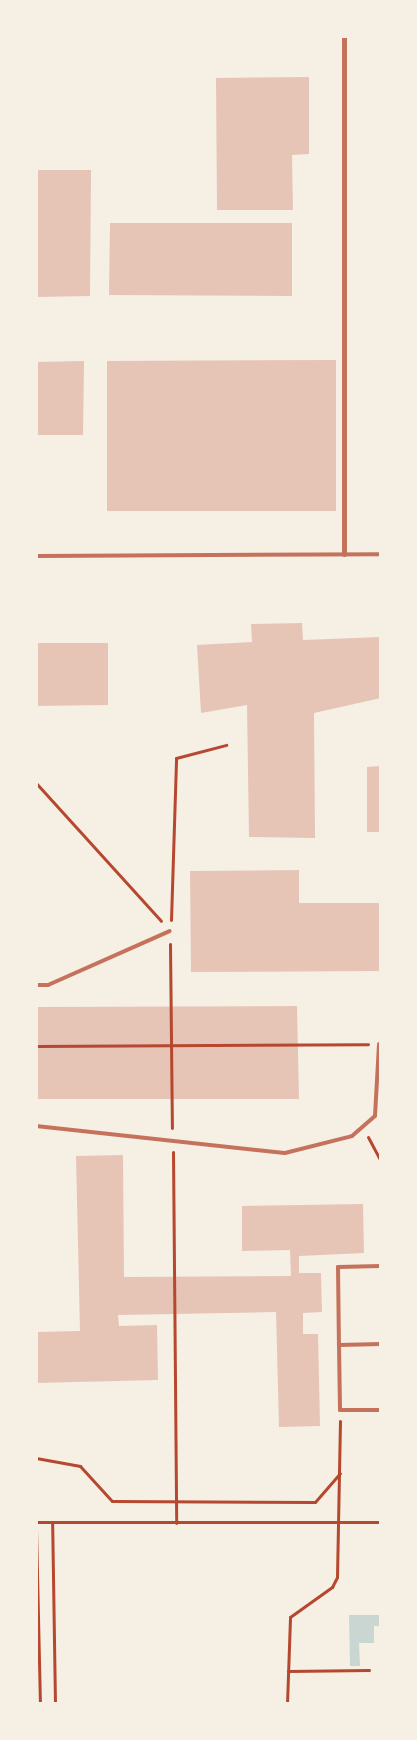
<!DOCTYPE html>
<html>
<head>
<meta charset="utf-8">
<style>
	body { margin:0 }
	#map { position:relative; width:417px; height:1740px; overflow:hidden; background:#f6efe4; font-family:"DM Sans",sans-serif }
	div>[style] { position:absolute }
	.water>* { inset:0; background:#c9d6d2 }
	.building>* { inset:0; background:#e6c5b7 }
	.path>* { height:3px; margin:-1.5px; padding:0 1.5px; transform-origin:1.5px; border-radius:1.5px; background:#b5482f }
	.service>* { height:4px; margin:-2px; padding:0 2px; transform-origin:2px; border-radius:2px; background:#c5725c }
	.minor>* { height:5px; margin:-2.5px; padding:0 2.5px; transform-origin:2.5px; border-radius:2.5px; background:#c5725c }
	span { translate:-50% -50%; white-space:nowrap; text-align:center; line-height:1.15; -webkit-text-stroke:4.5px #f6efe4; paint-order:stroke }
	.frame { position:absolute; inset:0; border:38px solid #f6efe4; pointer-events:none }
</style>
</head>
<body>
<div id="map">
	<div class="water">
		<i style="clip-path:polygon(349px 1615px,381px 1615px,381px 1626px,374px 1626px,374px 1643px,359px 1643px,360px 1666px,350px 1666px)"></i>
	</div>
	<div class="building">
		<i style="clip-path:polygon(309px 77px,309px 154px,292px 155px,293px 210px,217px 210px,216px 78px)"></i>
		<i style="clip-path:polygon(36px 170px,91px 170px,90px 296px,36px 297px)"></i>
		<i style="clip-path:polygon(110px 223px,292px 223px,292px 296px,109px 295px)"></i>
		<i style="clip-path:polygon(336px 360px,336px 511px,107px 511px,107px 361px)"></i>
		<i style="clip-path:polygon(84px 361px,83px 435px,36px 435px,36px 362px)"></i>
		<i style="clip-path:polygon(302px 623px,303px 640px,381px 637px,381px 698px,314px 713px,315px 838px,249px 837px,247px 705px,201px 713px,197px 645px,252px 642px,251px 624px)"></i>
		<i style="clip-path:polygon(36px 643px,108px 643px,108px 705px,36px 706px)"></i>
		<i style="clip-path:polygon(381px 766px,381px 832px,367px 832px,367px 767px)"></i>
		<i style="clip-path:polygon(299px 870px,299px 903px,381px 903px,381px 971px,191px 972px,190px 871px)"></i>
		<i style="clip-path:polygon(297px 1006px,299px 1099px,36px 1099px,36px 1007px)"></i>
		<i style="clip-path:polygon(123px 1155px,124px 1277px,291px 1276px,290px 1250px,242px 1251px,242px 1206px,363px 1204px,364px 1253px,299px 1256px,299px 1273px,321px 1273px,322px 1312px,303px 1313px,303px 1334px,318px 1334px,320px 1426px,279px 1427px,276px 1312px,118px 1315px,119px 1326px,157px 1325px,158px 1380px,36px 1383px,36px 1332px,80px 1331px,76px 1156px)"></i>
	</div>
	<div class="path">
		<i style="left:36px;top:783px;width:186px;rotate:47.8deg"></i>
		<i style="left:171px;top:920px;width:162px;rotate:-88.2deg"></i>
		<i style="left:176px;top:758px;width:52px;rotate:-14.6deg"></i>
		<i style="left:170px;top:944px;width:184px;rotate:89.4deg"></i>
		<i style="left:36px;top:1046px;width:332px;rotate:-0.3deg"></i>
		<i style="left:368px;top:1137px;width:27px;rotate:62deg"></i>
		<i style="left:173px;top:1152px;width:371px;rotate:89.5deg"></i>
		<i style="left:36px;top:1458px;width:45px;rotate:10.3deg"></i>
		<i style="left:80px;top:1466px;width:47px;rotate:47.6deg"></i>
		<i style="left:112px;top:1501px;width:203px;rotate:0.3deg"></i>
		<i style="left:315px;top:1502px;width:38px;rotate:-49deg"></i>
		<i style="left:36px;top:1522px;width:16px"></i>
		<i style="left:36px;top:1529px;width:175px;rotate:88.7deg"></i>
		<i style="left:288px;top:1671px;width:81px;rotate:-0.7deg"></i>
		<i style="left:55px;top:1704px;width:182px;rotate:-90.9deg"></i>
		<i style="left:52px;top:1522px;width:329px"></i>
		<i style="left:287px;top:1704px;width:87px;rotate:-88deg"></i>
		<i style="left:290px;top:1617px;width:52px;rotate:-35.5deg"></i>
		<i style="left:332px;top:1587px;width:11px;rotate:-63deg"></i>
		<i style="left:337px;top:1577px;width:156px;rotate:-88.9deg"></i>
	</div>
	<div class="service">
		<i style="left:36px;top:556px;width:345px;rotate:-0.3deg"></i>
		<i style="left:36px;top:985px;width:12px"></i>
		<i style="left:48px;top:985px;width:133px;rotate:-23.9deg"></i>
		<i style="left:36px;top:1126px;width:250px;rotate:6.2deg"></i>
		<i style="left:285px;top:1153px;width:69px;rotate:-14.2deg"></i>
		<i style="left:352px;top:1136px;width:30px;rotate:-41deg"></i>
		<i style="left:375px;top:1116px;width:72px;rotate:-86.8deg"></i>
		<i style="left:381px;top:1266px;width:43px;rotate:178.7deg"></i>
		<i style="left:338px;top:1267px;width:78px;rotate:89.3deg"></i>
		<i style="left:339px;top:1345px;width:42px;rotate:-1.4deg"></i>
		<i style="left:339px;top:1345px;width:65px;rotate:89.1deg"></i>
		<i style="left:340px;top:1410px;width:41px"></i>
	</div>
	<div class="minor">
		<i style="left:344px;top:36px;width:518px;rotate:90deg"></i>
	</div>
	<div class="frame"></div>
</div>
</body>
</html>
